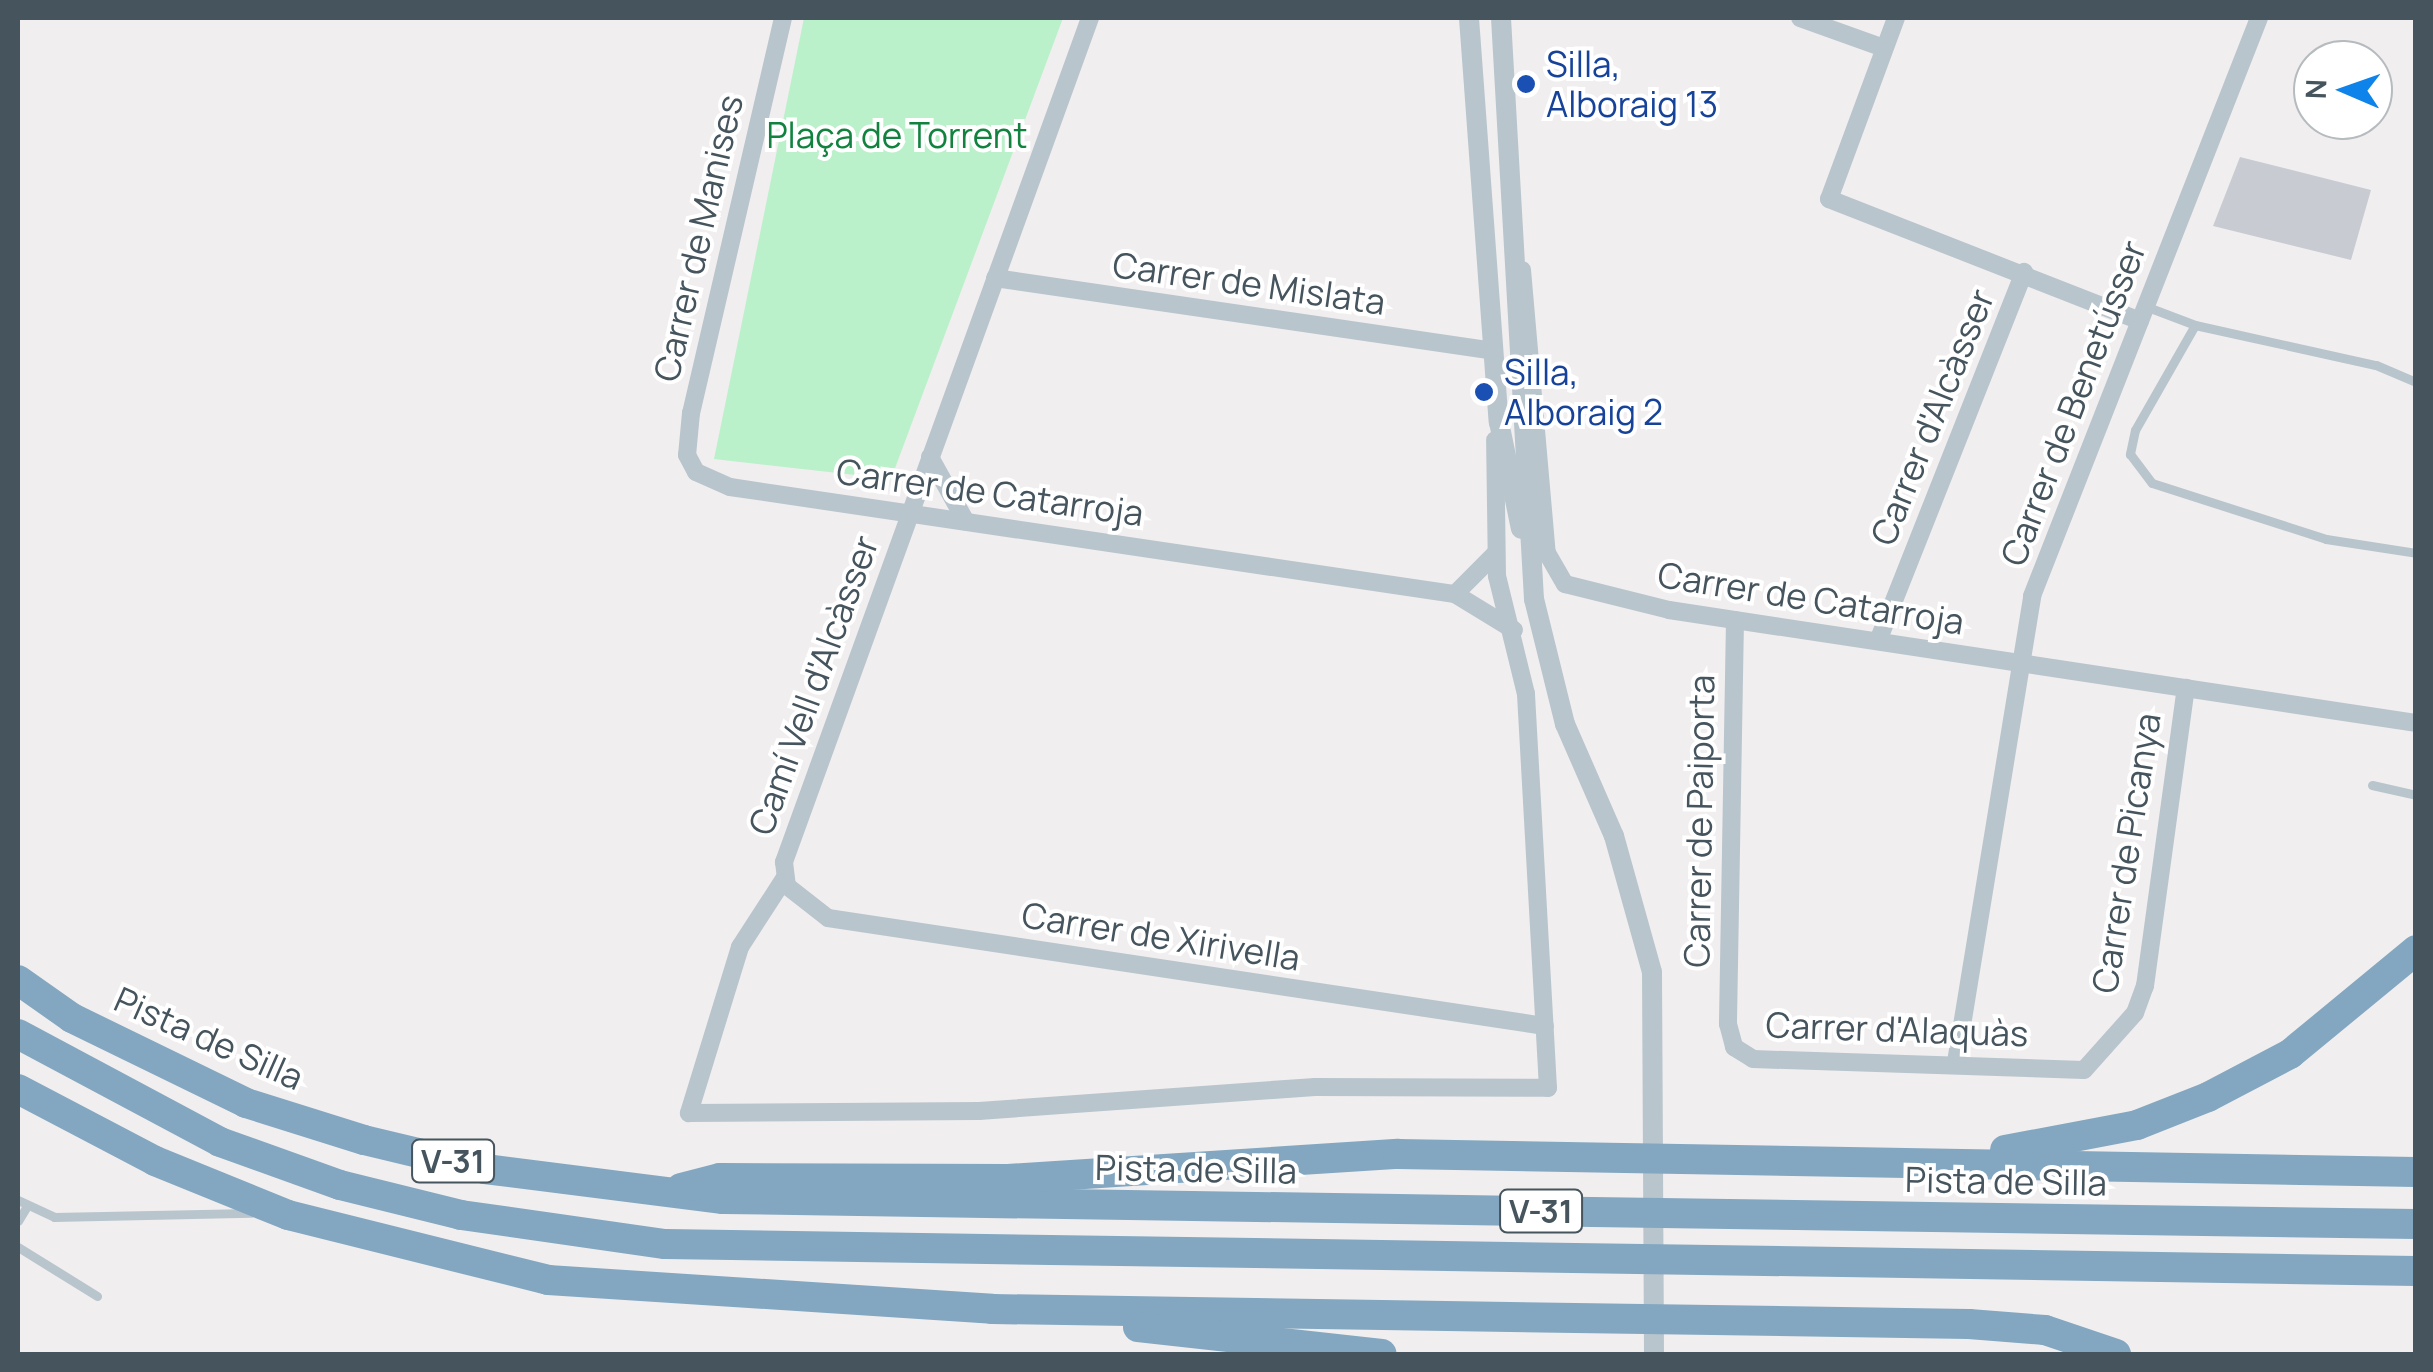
<!DOCTYPE html>
<html>
<head>
<meta charset="utf-8">
<style>
	body { margin:0 }
	#map { position:relative; width:2433px; height:1372px; overflow:hidden; background:#f1eeef; font-family:Manrope,sans-serif }
	div>[style] { position:absolute }
	.green>* { inset:0; background:#baf1ca }
	.building>* { inset:0; background:#c8ccd2 }
	.service>* { height:9px; margin:-4.5px; padding:0 4.5px; transform-origin:4.5px; border-radius:4.5px; background:#b9c5cc }
	.minor>* { height:18px; margin:-9px; padding:0 9px; transform-origin:9px; border-radius:9px; background:#b9c5cc }
	.tertiary>* { height:20px; margin:-10px; padding:0 10px; transform-origin:10px; border-radius:10px; background:#b9c5cc }
	.motorway>* { height:30px; margin:-15px; padding:0 15px; transform-origin:15px; border-radius:15px; background:#83a7c0 }
	.dots>* { width:28px; height:28px; translate:-50% -50%; box-sizing:border-box; border:5px solid #fff; border-radius:50% }
	span { translate:-50% -50%; white-space:nowrap; text-align:center; line-height:1.15; -webkit-text-stroke:8px #fff; paint-order:stroke }
	.shield-label span { padding:2px 8px; background:#fff; border:2px solid; border-radius:8px; -webkit-text-stroke-width:0 }
	.shield-label { font-size:32px; color:#45545d; font-weight:700 }
	.transit-label { font-size:35px; color:#164399 }
	.left { translate:0 -50%; text-align:left }
	.park-label { font-size:35px; color:#11833f }
	.street-label { font-size:35px; color:#45545d }
	.frame { position:absolute; inset:0; border:20px solid #45545d; pointer-events:none }
	.north { position:absolute; left:2293px; top:40px; width:100px; height:100px; box-sizing:border-box; background:#fff; border:2px solid #b5bbbe; border-radius:50%; rotate:272deg; font-size:28px; font-weight:700; line-height:40px; text-align:center; color:#45545d }
	.north::after { content:''; display:block; margin:auto; width:35px; height:45px; background:#0e84eb; clip-path:polygon(50% 0,100% 100%,50% 72%,0 100%) }
</style>
</head>
<body>
<div id="map">
	<div class="green">
		<i style="clip-path:polygon(804px 18px,1063px 18px,891px 479px,714px 459px)"></i>
	</div>
	<div class="building">
		<i style="clip-path:polygon(2240px 157px,2371px 190px,2351px 260px,2213px 226px)"></i>
	</div>
	<div class="service">
		<i style="left:2145px;top:306px;width:53px;rotate:20.8deg"></i>
		<i style="left:2195px;top:325px;width:121px;rotate:119.7deg"></i>
		<i style="left:2135px;top:430px;width:25px;rotate:102deg"></i>
		<i style="left:2130px;top:454px;width:36px;rotate:53deg"></i>
		<i style="left:2152px;top:483px;width:183px;rotate:17.8deg"></i>
		<i style="left:2326px;top:539px;width:91px;rotate:8.8deg"></i>
		<i style="left:2195px;top:325px;width:185px;rotate:12.5deg"></i>
		<i style="left:2376px;top:365px;width:43px;rotate:23deg"></i>
		<i style="left:2372px;top:785px;width:45px;rotate:12.8deg"></i>
		<i style="left:18px;top:1200px;width:40px;rotate:25deg"></i>
		<i style="left:54px;top:1217px;width:197px;rotate:-1.2deg"></i>
		<i style="left:18px;top:1221px;width:17px;rotate:-59deg"></i>
		<i style="left:18px;top:1247px;width:93px;rotate:31.8deg"></i>
	</div>
	<div class="minor">
		<i style="left:783px;top:18px;width:406px;rotate:103.1deg"></i>
		<i style="left:691px;top:413px;width:42px;rotate:95.4deg"></i>
		<i style="left:687px;top:455px;width:19px;rotate:62deg"></i>
		<i style="left:696px;top:472px;width:37px;rotate:24deg"></i>
		<i style="left:730px;top:487px;width:733px;rotate:8.4deg"></i>
		<i style="left:1455px;top:594px;width:69px;rotate:31.4deg"></i>
		<i style="left:1090px;top:18px;width:898px;rotate:109.93deg"></i>
		<i style="left:784px;top:862px;width:24px;rotate:83deg"></i>
		<i style="left:787px;top:886px;width:52px;rotate:38deg"></i>
		<i style="left:828px;top:918px;width:725px;rotate:8.57deg"></i>
		<i style="left:1800px;top:18px;width:89px;rotate:19.7deg"></i>
		<i style="left:1896px;top:18px;width:193px;rotate:110.3deg"></i>
		<i style="left:1829px;top:199px;width:334px;rotate:21.4deg"></i>
		<i style="left:1522px;top:270px;width:284px;rotate:85deg"></i>
		<i style="left:1547px;top:553px;width:36px;rotate:60deg"></i>
		<i style="left:1565px;top:584px;width:107px;rotate:14deg"></i>
		<i style="left:1669px;top:610px;width:755px;rotate:8.6deg"></i>
		<i style="left:995px;top:278px;width:504px;rotate:8.32deg"></i>
		<i style="left:930px;top:457px;width:74px;rotate:61deg"></i>
		<i style="left:1455px;top:594px;width:57px;rotate:-45deg"></i>
		<i style="left:1735px;top:620px;width:404px;rotate:91deg"></i>
		<i style="left:1728px;top:1024px;width:24px;rotate:75deg"></i>
		<i style="left:1734px;top:1047px;width:22px;rotate:32deg"></i>
		<i style="left:1753px;top:1059px;width:331px;rotate:1.9deg"></i>
		<i style="left:2084px;top:1070px;width:76px;rotate:-48.2deg"></i>
		<i style="left:2135px;top:1013px;width:29px;rotate:-70deg"></i>
		<i style="left:2145px;top:986px;width:301px;rotate:-82.2deg"></i>
		<i style="left:1878px;top:641px;width:397px;rotate:-68.4deg"></i>
		<i style="left:784px;top:879px;width:81px;rotate:122.9deg"></i>
		<i style="left:740px;top:947px;width:174px;rotate:107.1deg"></i>
		<i style="left:689px;top:1113px;width:290px;rotate:-0.4deg"></i>
		<i style="left:979px;top:1111px;width:337px;rotate:-4.1deg"></i>
		<i style="left:1315px;top:1087px;width:233px;rotate:0.2deg"></i>
		<i style="left:1548px;top:1088px;width:395px;rotate:-93.2deg"></i>
		<i style="left:1526px;top:694px;width:122px;rotate:-103.8deg"></i>
		<i style="left:1497px;top:576px;width:136px;rotate:-90.8deg"></i>
		<i style="left:1956px;top:1062px;width:472px;rotate:-80.7deg"></i>
		<i style="left:2032px;top:596px;width:621px;rotate:-68.56deg"></i>
	</div>
	<div class="tertiary">
		<i style="left:1469px;top:18px;width:405px;rotate:85.8deg"></i>
		<i style="left:1499px;top:422px;width:109px;rotate:78.4deg"></i>
		<i style="left:1501px;top:18px;width:582px;rotate:86.75deg"></i>
		<i style="left:1534px;top:599px;width:129px;rotate:76.1deg"></i>
		<i style="left:1565px;top:724px;width:122px;rotate:66.4deg"></i>
		<i style="left:1614px;top:836px;width:141px;rotate:74.4deg"></i>
		<i style="left:1652px;top:972px;width:382px;rotate:89.7deg"></i>
	</div>
	<div class="motorway">
		<i style="left:18px;top:980px;width:66px;rotate:35.1deg"></i>
		<i style="left:72px;top:1018px;width:194px;rotate:26deg"></i>
		<i style="left:246px;top:1103px;width:124px;rotate:17.4deg"></i>
		<i style="left:364px;top:1140px;width:124px;rotate:13.5deg"></i>
		<i style="left:485px;top:1169px;width:240px;rotate:7.2deg"></i>
		<i style="left:723px;top:1199px;width:1693px;rotate:0.85deg"></i>
		<i style="left:18px;top:1034px;width:229px;rotate:28.1deg"></i>
		<i style="left:220px;top:1142px;width:127px;rotate:19.7deg"></i>
		<i style="left:340px;top:1185px;width:125px;rotate:13.9deg"></i>
		<i style="left:461px;top:1215px;width:206px;rotate:8.1deg"></i>
		<i style="left:665px;top:1244px;width:1751px;rotate:0.88deg"></i>
		<i style="left:18px;top:1089px;width:155px;rotate:27.7deg"></i>
		<i style="left:155px;top:1161px;width:144px;rotate:22.1deg"></i>
		<i style="left:288px;top:1215px;width:268px;rotate:14deg"></i>
		<i style="left:548px;top:1280px;width:445px;rotate:3.7deg"></i>
		<i style="left:992px;top:1309px;width:977px;rotate:0.88deg"></i>
		<i style="left:1969px;top:1324px;width:76px;rotate:4.5deg"></i>
		<i style="left:2045px;top:1330px;width:75px;rotate:18.7deg"></i>
		<i style="left:2005px;top:1150px;width:134px;rotate:-10.7deg"></i>
		<i style="left:2137px;top:1125px;width:76px;rotate:-21.5deg"></i>
		<i style="left:2208px;top:1097px;width:93px;rotate:-27.7deg"></i>
		<i style="left:2290px;top:1054px;width:163px;rotate:-39.5deg"></i>
		<i style="left:681px;top:1188px;width:40px;rotate:-14.4deg"></i>
		<i style="left:720px;top:1178px;width:288px;rotate:0.2deg"></i>
		<i style="left:1008px;top:1179px;width:391px;rotate:-3.7deg"></i>
		<i style="left:1398px;top:1154px;width:1018px;rotate:1.01deg"></i>
		<i style="left:1138px;top:1327px;width:245px;rotate:6.3deg"></i>
	</div>
	<div class="dots">
		<i style="left:1526px;top:84px;background:#1a4fb4"></i>
		<i style="left:1484px;top:392px;background:#1a4fb4"></i>
	</div>
	<div class="shield-label">
		<span style="left:453px;top:1161px">V-31</span>
		<span style="left:1541px;top:1211px">V-31</span>
	</div>
	<div class="transit-label">
		<span class="left" style="left:1546px;top:84px">Silla,<br>Alboraig 13</span>
		<span class="left" style="left:1504px;top:392px">Silla,<br>Alboraig 2</span>
	</div>
	<div class="park-label">
		<span style="left:897px;top:135px">Plaça de Torrent</span>
	</div>
	<div class="street-label">
		<span style="left:698px;top:238px;rotate:-77deg">Carrer de Manises</span>
		<span style="left:1249px;top:283px;rotate:8deg">Carrer de Mislata</span>
		<span style="left:2073px;top:403px;rotate:-69deg">Carrer de Benetússer</span>
		<span style="left:1932px;top:417px;rotate:-68deg">Carrer d'Alcàsser</span>
		<span style="left:990px;top:492px;rotate:8deg">Carrer de Catarroja</span>
		<span style="left:1811px;top:598px;rotate:9deg">Carrer de Catarroja</span>
		<span style="left:813px;top:685px;rotate:-70deg">Camí Vell d'Alcàsser</span>
		<span style="left:1699px;top:821px;rotate:-89deg">Carrer de Paiporta</span>
		<span style="left:2126px;top:853px;rotate:-81deg">Carrer de Picanya</span>
		<span style="left:1161px;top:936px;rotate:9deg">Carrer de Xirivella</span>
		<span style="left:1897px;top:1029px;rotate:2deg">Carrer d'Alaquàs</span>
		<span style="left:209px;top:1038px;rotate:24deg">Pista de Silla</span>
		<span style="left:1196px;top:1169px;rotate:1deg">Pista de Silla</span>
		<span style="left:2006px;top:1181px;rotate:1deg">Pista de Silla</span>
	</div>
	<div class="frame"></div>
	<div class="north">N</div>
</div>
</body>
</html>
